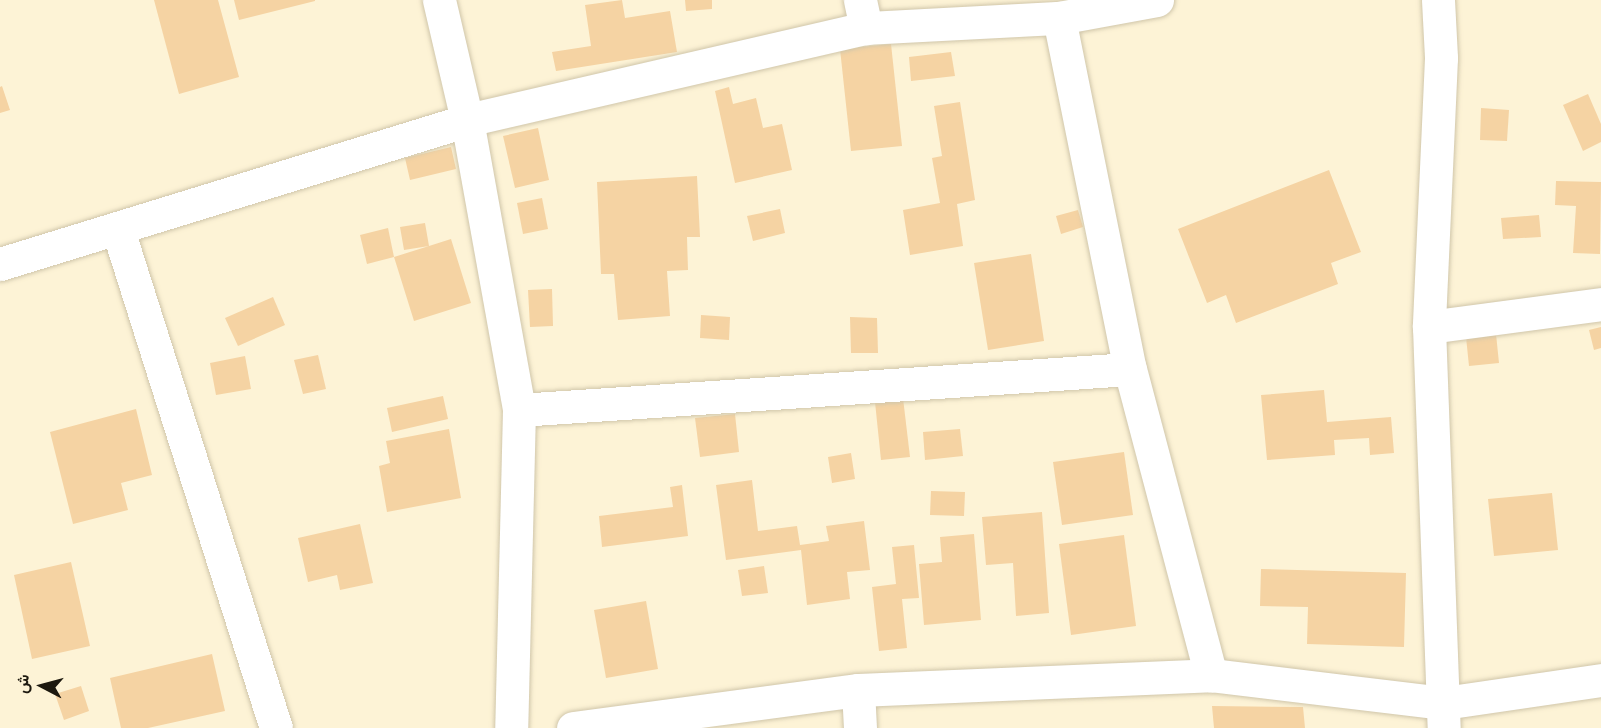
<!DOCTYPE html>
<html>
<head>
<meta charset="utf-8">
<style>
	body { margin:0 }
	#map { position:relative; width:1601px; height:728px; overflow:hidden; background:#fdf3d6; font-family:"Sofia Sans Condensed",Vazirmatn,sans-serif }
	div>[style] { position:absolute }
	.building>* { inset:0; background:#f5d3a3 }
	.roads { filter:drop-shadow(0 0 2px #d0c6aa) drop-shadow(0 0 2px #d0c6aa) }
	.street>* { height:33px; margin:-16.5px; padding:0 16.5px; transform-origin:16.5px; border-radius:16.5px; background:#fff }
	span { translate:-50% -50%; white-space:nowrap; text-align:center; line-height:1.15; -webkit-text-stroke:4.5px #fdf3d6; paint-order:stroke }
	.north { position:absolute; left:12px; top:656px; width:60px; height:60px; -webkit-text-stroke:4px #fdf3d6; paint-order:stroke; rotate:276deg; font-size:16px; font-weight:700; line-height:24px; text-align:center; color:#1d190f }
	.north::after { content:''; display:block; margin:auto; width:21px; height:27px; background:#1d190f; clip-path:polygon(50% 0,100% 100%,50% 72%,0 100%) }
</style>
</head>
<body>
<div id="map">
	<div class="building">
		<i style="clip-path:polygon(154px 0,218px 0,239px 77px,179px 94px)"></i>
		<i style="clip-path:polygon(234px 0,315px 0,315px 1px,239px 20px)"></i>
		<i style="clip-path:polygon(622px 0,625px 18px,670px 11px,677px 52px,556px 71px,552px 52px,591px 46px,585px 5px)"></i>
		<i style="clip-path:polygon(685px 0,712px 0,712px 9px,686px 11px)"></i>
		<i style="clip-path:polygon(891px 44px,902px 146px,851px 151px,840px 49px)"></i>
		<i style="clip-path:polygon(951px 52px,955px 76px,911px 81px,909px 57px)"></i>
		<i style="clip-path:polygon(2px 86px,10px 110px,0 113px,0 87px)"></i>
		<i style="clip-path:polygon(729px 87px,733px 104px,756px 98px,763px 128px,782px 124px,792px 170px,735px 183px,715px 91px)"></i>
		<i style="clip-path:polygon(1588px 94px,1601px 124px,1601px 142px,1583px 151px,1563px 105px)"></i>
		<i style="clip-path:polygon(960px 102px,975px 200px,957px 204px,963px 246px,910px 255px,903px 210px,940px 203px,932px 158px,942px 156px,934px 106px)"></i>
		<i style="clip-path:polygon(1481px 108px,1509px 110px,1507px 141px,1480px 140px)"></i>
		<i style="clip-path:polygon(538px 128px,549px 180px,515px 188px,503px 136px)"></i>
		<i style="clip-path:polygon(451px 147px,456px 169px,410px 180px,405px 158px)"></i>
		<i style="clip-path:polygon(1329px 170px,1361px 252px,1331px 263px,1338px 284px,1236px 323px,1226px 295px,1207px 303px,1178px 229px)"></i>
		<i style="clip-path:polygon(697px 176px,700px 237px,687px 237px,688px 270px,667px 271px,670px 316px,618px 320px,614px 274px,601px 274px,597px 182px)"></i>
		<i style="clip-path:polygon(1556px 181px,1601px 182px,1600px 254px,1573px 253px,1576px 206px,1555px 205px)"></i>
		<i style="clip-path:polygon(542px 198px,548px 229px,523px 234px,517px 203px)"></i>
		<i style="clip-path:polygon(780px 209px,785px 233px,753px 241px,747px 216px)"></i>
		<i style="clip-path:polygon(1078px 210px,1083px 227px,1061px 234px,1056px 216px)"></i>
		<i style="clip-path:polygon(1539px 215px,1541px 237px,1503px 239px,1501px 218px)"></i>
		<i style="clip-path:polygon(425px 223px,429px 246px,451px 239px,471px 303px,414px 321px,394px 257px,429px 246px,404px 250px,400px 227px)"></i>
		<i style="clip-path:polygon(388px 228px,394px 257px,367px 264px,360px 235px)"></i>
		<i style="clip-path:polygon(1031px 254px,1044px 341px,988px 350px,974px 263px)"></i>
		<i style="clip-path:polygon(552px 289px,553px 326px,530px 327px,528px 290px)"></i>
		<i style="clip-path:polygon(273px 297px,285px 325px,238px 346px,225px 318px)"></i>
		<i style="clip-path:polygon(701px 315px,730px 317px,729px 340px,700px 338px)"></i>
		<i style="clip-path:polygon(850px 317px,877px 318px,878px 353px,851px 353px)"></i>
		<i style="clip-path:polygon(1601px 327px,1601px 348px,1594px 350px,1589px 330px)"></i>
		<i style="clip-path:polygon(1496px 334px,1499px 363px,1469px 366px,1466px 337px)"></i>
		<i style="clip-path:polygon(318px 355px,326px 389px,303px 394px,294px 360px)"></i>
		<i style="clip-path:polygon(245px 356px,251px 389px,216px 395px,210px 363px)"></i>
		<i style="clip-path:polygon(1324px 390px,1327px 422px,1391px 417px,1394px 453px,1370px 455px,1369px 438px,1334px 440px,1335px 455px,1267px 460px,1261px 395px)"></i>
		<i style="clip-path:polygon(443px 396px,448px 419px,392px 432px,387px 408px)"></i>
		<i style="clip-path:polygon(903px 398px,910px 457px,881px 460px,875px 402px)"></i>
		<i style="clip-path:polygon(136px 409px,152px 475px,121px 483px,128px 510px,73px 524px,50px 432px)"></i>
		<i style="clip-path:polygon(735px 414px,739px 452px,700px 457px,695px 418px)"></i>
		<i style="clip-path:polygon(449px 429px,461px 498px,387px 512px,379px 466px,390px 463px,386px 441px)"></i>
		<i style="clip-path:polygon(960px 429px,963px 456px,925px 460px,923px 432px)"></i>
		<i style="clip-path:polygon(1124px 452px,1133px 515px,1062px 525px,1053px 462px)"></i>
		<i style="clip-path:polygon(851px 453px,855px 479px,832px 483px,828px 457px)"></i>
		<i style="clip-path:polygon(752px 480px,758px 531px,797px 526px,800px 545px,829px 541px,826px 526px,864px 521px,870px 570px,847px 572px,850px 599px,807px 605px,801px 550px,726px 560px,716px 485px)"></i>
		<i style="clip-path:polygon(682px 485px,688px 536px,602px 547px,599px 516px,673px 507px,670px 487px)"></i>
		<i style="clip-path:polygon(931px 491px,965px 492px,964px 516px,930px 515px)"></i>
		<i style="clip-path:polygon(1552px 493px,1558px 550px,1494px 556px,1488px 499px)"></i>
		<i style="clip-path:polygon(1042px 512px,1049px 613px,1016px 616px,1013px 563px,986px 565px,982px 517px)"></i>
		<i style="clip-path:polygon(360px 524px,373px 583px,340px 590px,337px 575px,308px 582px,298px 538px)"></i>
		<i style="clip-path:polygon(974px 534px,981px 620px,924px 625px,919px 564px,942px 562px,940px 537px)"></i>
		<i style="clip-path:polygon(1124px 535px,1136px 626px,1071px 635px,1059px 544px)"></i>
		<i style="clip-path:polygon(914px 545px,919px 598px,902px 599px,907px 648px,879px 651px,872px 587px,896px 584px,892px 547px)"></i>
		<i style="clip-path:polygon(71px 562px,90px 646px,32px 659px,14px 575px)"></i>
		<i style="clip-path:polygon(764px 566px,768px 593px,742px 596px,738px 570px)"></i>
		<i style="clip-path:polygon(1261px 569px,1406px 573px,1404px 647px,1307px 644px,1308px 607px,1260px 606px)"></i>
		<i style="clip-path:polygon(646px 601px,658px 669px,606px 678px,594px 610px)"></i>
		<i style="clip-path:polygon(212px 654px,225px 711px,148px 728px,121px 728px,110px 678px)"></i>
		<i style="clip-path:polygon(81px 686px,89px 711px,64px 720px,55px 694px)"></i>
		<i style="clip-path:polygon(1212px 706px,1303px 707px,1305px 728px,1214px 728px)"></i>
	</div>
	<div class="roads">
		<div class="street">
			<i style="left:439px;top:0;width:123px;rotate:76.9deg"></i>
			<i style="left:467px;top:120px;width:295px;rotate:79.8deg"></i>
			<i style="left:519px;top:410px;width:318px;rotate:91.4deg"></i>
			<i style="left:860px;top:0;width:29px;rotate:78deg"></i>
			<i style="left:1157px;top:0;width:100px;rotate:169.6deg"></i>
			<i style="left:1059px;top:18px;width:358px;rotate:78.6deg"></i>
			<i style="left:1130px;top:369px;width:317px;rotate:75.2deg"></i>
			<i style="left:1438px;top:0;width:58px;rotate:87deg"></i>
			<i style="left:1441px;top:58px;width:269px;rotate:92.6deg"></i>
			<i style="left:1429px;top:327px;width:401px;rotate:87.9deg"></i>
			<i style="left:118px;top:230px;width:522px;rotate:72.4deg"></i>
			<i style="left:0;top:264px;width:489px;rotate:-17.1deg"></i>
			<i style="left:467px;top:120px;width:409px;rotate:-13deg"></i>
			<i style="left:866px;top:28px;width:193px;rotate:-3deg"></i>
			<i style="left:1429px;top:327px;width:174px;rotate:-7.6deg"></i>
			<i style="left:519px;top:410px;width:612px;rotate:-3.84deg"></i>
			<i style="left:858px;top:690px;width:38px;rotate:87deg"></i>
			<i style="left:573px;top:728px;width:288px;rotate:-7.6deg"></i>
			<i style="left:858px;top:690px;width:353px;rotate:-2.4deg"></i>
			<i style="left:1211px;top:675px;width:235px;rotate:6.9deg"></i>
			<i style="left:1444px;top:703px;width:159px;rotate:-8.3deg"></i>
		</div>
	</div>
	<div class="north">ش</div>
</div>
</body>
</html>
